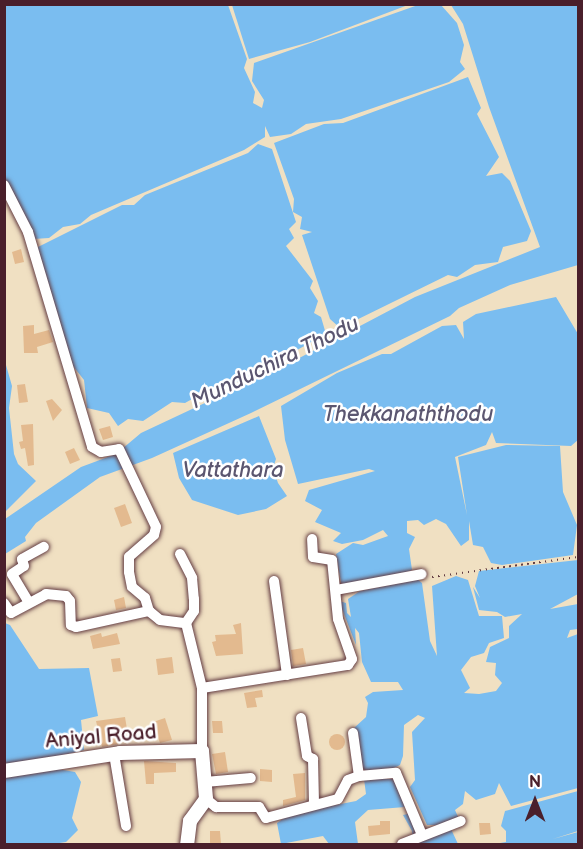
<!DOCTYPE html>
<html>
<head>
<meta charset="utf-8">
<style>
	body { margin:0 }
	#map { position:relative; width:583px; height:849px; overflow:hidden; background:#f0e0c2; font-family:"Balsamiq Sans",sans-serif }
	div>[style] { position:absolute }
	.water>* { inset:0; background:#7abdf0 }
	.building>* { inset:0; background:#e3ba8f }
	.round { border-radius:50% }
	.path>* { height:1.5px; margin-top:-0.75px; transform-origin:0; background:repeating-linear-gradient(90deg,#633c42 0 1.5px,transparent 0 6px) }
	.roads { filter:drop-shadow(0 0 2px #633c42) drop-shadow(0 0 2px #633c42) }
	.street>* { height:10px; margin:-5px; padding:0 5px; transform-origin:5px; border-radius:5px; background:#fff }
	.secondary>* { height:14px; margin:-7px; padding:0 7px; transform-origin:7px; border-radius:7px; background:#fff }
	span { translate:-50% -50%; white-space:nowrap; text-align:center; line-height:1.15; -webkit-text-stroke:5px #fff; paint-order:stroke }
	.street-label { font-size:21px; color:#4a1f2b }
	.water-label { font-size:22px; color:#5b5670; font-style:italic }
	.frame { position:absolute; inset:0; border:6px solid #4a1f2b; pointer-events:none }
	.north { position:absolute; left:505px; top:771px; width:60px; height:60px; -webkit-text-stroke:4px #fff; paint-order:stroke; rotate:0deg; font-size:16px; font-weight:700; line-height:24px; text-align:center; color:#4a1f2b }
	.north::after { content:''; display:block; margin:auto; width:21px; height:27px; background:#4a1f2b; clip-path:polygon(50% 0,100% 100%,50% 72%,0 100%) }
</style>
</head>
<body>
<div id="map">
	<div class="water">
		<i style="clip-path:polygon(4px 5px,228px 5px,247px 59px,244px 68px,255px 92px,253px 103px,262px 108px,264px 100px,252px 81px,254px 63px,418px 5px,441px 5px,457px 23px,464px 45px,460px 62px,465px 69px,449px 82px,341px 119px,306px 124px,291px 134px,270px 137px,265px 126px,265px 137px,244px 150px,91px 215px,80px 224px,63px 227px,49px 238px,33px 239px,5px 179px)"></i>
		<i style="clip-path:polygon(232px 5px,232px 4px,408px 5px,310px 42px,249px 59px)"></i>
		<i style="clip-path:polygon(451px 5px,578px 5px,578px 265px,510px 285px,459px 308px,450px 316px,251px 413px,152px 458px,100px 477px,36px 523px,25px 537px,26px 541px,5px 554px,5px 519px,81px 467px,116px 454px,141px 433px,286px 365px,415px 297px,540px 247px,489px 107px,463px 24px)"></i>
		<i style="clip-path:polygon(468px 77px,481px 108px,477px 114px,499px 157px,486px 176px,502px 173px,510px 181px,531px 231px,527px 241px,503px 247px,498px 262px,475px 265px,457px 277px,448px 275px,340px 328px,330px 319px,302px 235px,312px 232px,300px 229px,302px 217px,293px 212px,294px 199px,274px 143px,324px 124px,343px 123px)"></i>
		<i style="clip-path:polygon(258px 144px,272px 149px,296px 222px,289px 229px,294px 238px,286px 246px,313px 281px,310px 288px,318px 301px,314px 313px,321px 317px,326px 334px,241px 381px,210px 389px,185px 403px,172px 402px,143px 421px,128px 419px,118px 426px,109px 413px,87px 408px,84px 380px,73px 366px,34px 249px,122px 205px,134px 205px,145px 195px,248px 153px)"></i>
		<i style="clip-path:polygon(556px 297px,578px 334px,578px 440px,571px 446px,496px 443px,492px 432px,486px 445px,455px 457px,467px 515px,458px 457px,506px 445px,560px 446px,563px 492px,577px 525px,573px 555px,502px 565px,491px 563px,483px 547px,473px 545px,469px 521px,469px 540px,461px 546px,446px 524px,436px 519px,424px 525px,418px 520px,407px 521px,407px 533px,415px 537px,409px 549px,412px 570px,395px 577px,413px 576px,422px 583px,430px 641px,437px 656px,432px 586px,456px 576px,468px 580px,479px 616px,502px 616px,504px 638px,489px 643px,484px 653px,471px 657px,461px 670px,470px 688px,464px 693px,479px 694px,496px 691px,502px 683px,495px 675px,496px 663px,486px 662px,490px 647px,509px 638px,509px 626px,522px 614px,505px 617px,497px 612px,479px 610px,473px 587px,480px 598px,475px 586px,479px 571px,578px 560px,578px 594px,550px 609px,578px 604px,578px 629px,570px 630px,567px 638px,578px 634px,578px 788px,511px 806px,499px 783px,495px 794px,476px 800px,465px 791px,463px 804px,455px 810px,459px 819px,450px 825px,427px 825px,410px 787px,415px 780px,412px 732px,425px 718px,418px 715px,404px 725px,403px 756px,400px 765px,390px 770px,367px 773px,360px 764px,354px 728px,366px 717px,368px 703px,365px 697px,373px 692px,403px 690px,398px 682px,371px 682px,362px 662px,359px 633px,355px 628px,356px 645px,339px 601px,346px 603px,347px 613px,351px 617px,348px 599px,360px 591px,390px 585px,342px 588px,336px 554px,353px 543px,363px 545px,388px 536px,383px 530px,363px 540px,342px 544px,333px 541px,341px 533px,315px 522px,322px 510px,305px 501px,309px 490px,375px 471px,369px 469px,298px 484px,285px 440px,281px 406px,337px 373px,382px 354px,391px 354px,442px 326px,456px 325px,464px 339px,463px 322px,476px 314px)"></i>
		<i style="clip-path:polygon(4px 358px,12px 386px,9px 408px,14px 454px,18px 464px,36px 481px,5px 512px)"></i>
		<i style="clip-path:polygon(259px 416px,276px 459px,273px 468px,278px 483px,287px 496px,266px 509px,238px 515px,192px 500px,179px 478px,173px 453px)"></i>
		<i style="clip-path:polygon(5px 623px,10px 625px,39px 669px,89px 668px,98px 716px,81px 720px,84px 750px,5px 769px)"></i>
		<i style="clip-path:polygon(52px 768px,75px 772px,81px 782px,72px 818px,78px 830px,66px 842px,53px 844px,5px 844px,4px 776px)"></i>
		<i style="clip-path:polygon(364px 779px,393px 779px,405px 807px,368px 810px,355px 822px,358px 844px,329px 844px,323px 836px,281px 844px,277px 823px,290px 814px,356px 801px,366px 794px)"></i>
		<i style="clip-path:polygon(578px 791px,578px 831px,553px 839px,578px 832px,578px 844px,494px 844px,506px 842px,506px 831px,501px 826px,505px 811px)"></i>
		<i style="clip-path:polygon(412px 813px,418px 834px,451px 829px,458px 844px,413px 844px,412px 831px,403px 815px)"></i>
	</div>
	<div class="building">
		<i style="clip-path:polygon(21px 249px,24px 262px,15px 264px,12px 252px)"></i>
		<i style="clip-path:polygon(34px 325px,34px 334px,49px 330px,53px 342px,37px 347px,38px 353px,24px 353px,23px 326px)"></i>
		<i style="clip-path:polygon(25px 384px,28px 402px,19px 403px,17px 385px)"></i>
		<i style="clip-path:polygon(52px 399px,62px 410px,53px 421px,46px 401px)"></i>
		<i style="clip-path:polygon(33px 424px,34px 465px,28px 466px,25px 448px,21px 449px,19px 442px,23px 441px,21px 425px)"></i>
		<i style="clip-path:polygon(110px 426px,113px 437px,103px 440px,99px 429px)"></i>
		<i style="clip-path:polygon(74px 448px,80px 460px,70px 464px,65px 452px)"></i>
		<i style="clip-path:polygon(125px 504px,132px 523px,121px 527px,114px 508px)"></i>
		<i style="clip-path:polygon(124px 597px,126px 608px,116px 610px,114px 600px)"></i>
		<i style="clip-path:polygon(241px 623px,243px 654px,216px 656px,212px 642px,216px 641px,215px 635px,236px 634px,233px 625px)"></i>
		<i style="clip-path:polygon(101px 633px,102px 637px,117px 633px,120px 644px,93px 649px,90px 636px)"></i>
		<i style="clip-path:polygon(303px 648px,306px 664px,293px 666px,291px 650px)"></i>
		<i style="clip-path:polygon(172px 657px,174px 673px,158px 675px,156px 659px)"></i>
		<i style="clip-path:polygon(120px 658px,122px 671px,113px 672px,111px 659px)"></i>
		<i style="clip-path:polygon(262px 690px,263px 697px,255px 698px,257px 707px,247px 708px,244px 693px)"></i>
		<i style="clip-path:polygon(125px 717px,127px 729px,114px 731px,119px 744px,102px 747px,96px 721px)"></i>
		<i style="clip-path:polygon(165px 718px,172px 740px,160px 743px,153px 722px)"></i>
		<i style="clip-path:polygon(212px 721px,222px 721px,223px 733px,213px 733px)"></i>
		<i class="round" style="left:329px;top:734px;width:16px;height:16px"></i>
		<i style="clip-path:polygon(225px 752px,228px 772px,216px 774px,212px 754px)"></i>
		<i style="clip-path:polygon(144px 761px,176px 763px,176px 772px,154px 773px,154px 784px,146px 784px)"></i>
		<i style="clip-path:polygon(260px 769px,272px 770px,272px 782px,260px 781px)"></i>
		<i style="clip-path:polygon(305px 773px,305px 800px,283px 806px,283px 800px,296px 797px,293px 774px)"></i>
		<i style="clip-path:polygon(380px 821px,390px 821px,390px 834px,369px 836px,368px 826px,380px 825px)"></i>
		<i style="clip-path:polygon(479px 823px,490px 823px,491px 834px,480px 835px)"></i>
		<i style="clip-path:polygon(210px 831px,220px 831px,221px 844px,210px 844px)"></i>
	</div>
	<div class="path">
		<i style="left:432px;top:577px;width:147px;rotate:-7.8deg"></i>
	</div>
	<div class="roads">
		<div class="street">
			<i style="left:4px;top:185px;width:53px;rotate:62.9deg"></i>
			<i style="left:28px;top:232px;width:224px;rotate:73.4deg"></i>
			<i style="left:92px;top:447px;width:10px;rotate:29deg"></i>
			<i style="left:101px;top:452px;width:18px;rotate:-9deg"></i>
			<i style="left:119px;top:449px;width:86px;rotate:64.6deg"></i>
			<i style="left:156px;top:527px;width:8px;rotate:104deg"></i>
			<i style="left:154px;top:535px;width:33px;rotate:139deg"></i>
			<i style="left:129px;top:557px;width:15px;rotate:90deg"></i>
			<i style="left:129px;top:572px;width:15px;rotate:79deg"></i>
			<i style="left:132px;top:587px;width:17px;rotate:40deg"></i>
			<i style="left:145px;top:598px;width:14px;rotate:73deg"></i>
			<i style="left:149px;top:611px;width:14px;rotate:39deg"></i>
			<i style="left:160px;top:620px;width:26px;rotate:7deg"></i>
			<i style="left:186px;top:623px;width:67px;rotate:76.2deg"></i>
			<i style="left:202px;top:688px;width:63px;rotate:90deg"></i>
			<i style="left:180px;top:554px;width:27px;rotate:63deg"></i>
			<i style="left:192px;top:578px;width:21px;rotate:85deg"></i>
			<i style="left:194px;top:599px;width:12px;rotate:90deg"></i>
			<i style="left:194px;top:611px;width:14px;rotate:124deg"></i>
			<i style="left:274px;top:581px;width:95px;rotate:82.1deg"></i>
			<i style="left:336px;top:590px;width:87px;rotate:-10.5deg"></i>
			<i style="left:28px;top:601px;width:31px;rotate:-121deg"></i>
			<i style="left:12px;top:574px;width:14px;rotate:-34deg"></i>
			<i style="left:24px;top:566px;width:7px;rotate:-106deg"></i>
			<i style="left:22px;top:559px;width:25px;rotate:-29deg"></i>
			<i style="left:4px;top:603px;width:12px;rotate:55deg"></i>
			<i style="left:11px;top:613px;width:40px;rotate:-28deg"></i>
			<i style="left:46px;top:594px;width:20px;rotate:6deg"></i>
			<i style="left:66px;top:596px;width:6px;rotate:51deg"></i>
			<i style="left:70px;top:601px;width:24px;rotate:88deg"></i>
			<i style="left:71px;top:625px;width:5px;rotate:22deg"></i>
			<i style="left:76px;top:627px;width:75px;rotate:-12.4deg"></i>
			<i style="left:202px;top:688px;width:148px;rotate:-9deg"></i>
			<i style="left:348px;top:665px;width:7px;rotate:-56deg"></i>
			<i style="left:352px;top:659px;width:42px;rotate:-109.3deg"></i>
			<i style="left:338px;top:619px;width:59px;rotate:-95.8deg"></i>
			<i style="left:332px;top:560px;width:19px;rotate:-171deg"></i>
			<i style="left:313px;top:557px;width:18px;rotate:-93deg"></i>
			<i style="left:301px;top:718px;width:38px;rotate:81deg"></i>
			<i style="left:307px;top:756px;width:7px;rotate:27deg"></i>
			<i style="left:313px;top:759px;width:44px;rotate:88.7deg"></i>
			<i style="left:353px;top:733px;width:43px;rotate:82.1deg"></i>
			<i style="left:114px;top:754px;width:73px;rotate:80.5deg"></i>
			<i style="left:205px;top:782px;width:46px;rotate:-5deg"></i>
			<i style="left:206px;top:799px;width:13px;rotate:39deg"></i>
			<i style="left:216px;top:807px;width:43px"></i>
			<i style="left:259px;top:807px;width:13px;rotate:58deg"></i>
			<i style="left:266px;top:818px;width:74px;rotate:-14.8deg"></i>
			<i style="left:338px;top:799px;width:21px;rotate:-62deg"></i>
			<i style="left:348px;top:780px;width:12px;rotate:-20deg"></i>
			<i style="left:359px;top:776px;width:37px;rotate:-5deg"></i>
			<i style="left:396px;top:773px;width:67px;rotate:67.2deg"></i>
			<i style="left:402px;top:844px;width:63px;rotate:-21.3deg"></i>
		</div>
		<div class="secondary">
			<i style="left:4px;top:771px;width:117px;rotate:-8.8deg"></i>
			<i style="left:120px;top:753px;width:82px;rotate:-1.4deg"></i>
			<i style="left:202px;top:751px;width:48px;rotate:85.2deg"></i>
			<i style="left:206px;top:799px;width:27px;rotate:126deg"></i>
			<i style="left:190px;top:821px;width:23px;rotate:97deg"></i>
		</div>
	</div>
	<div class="street-label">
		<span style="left:101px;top:737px;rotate:-5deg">Aniyal Road</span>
	</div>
	<div class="water-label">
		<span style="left:275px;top:363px;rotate:-26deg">Munduchira Thodu</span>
		<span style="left:408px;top:415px">Thekkanaththodu</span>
		<span style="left:233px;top:471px">Vattathara</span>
	</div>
	<div class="frame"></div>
	<div class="north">N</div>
</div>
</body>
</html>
